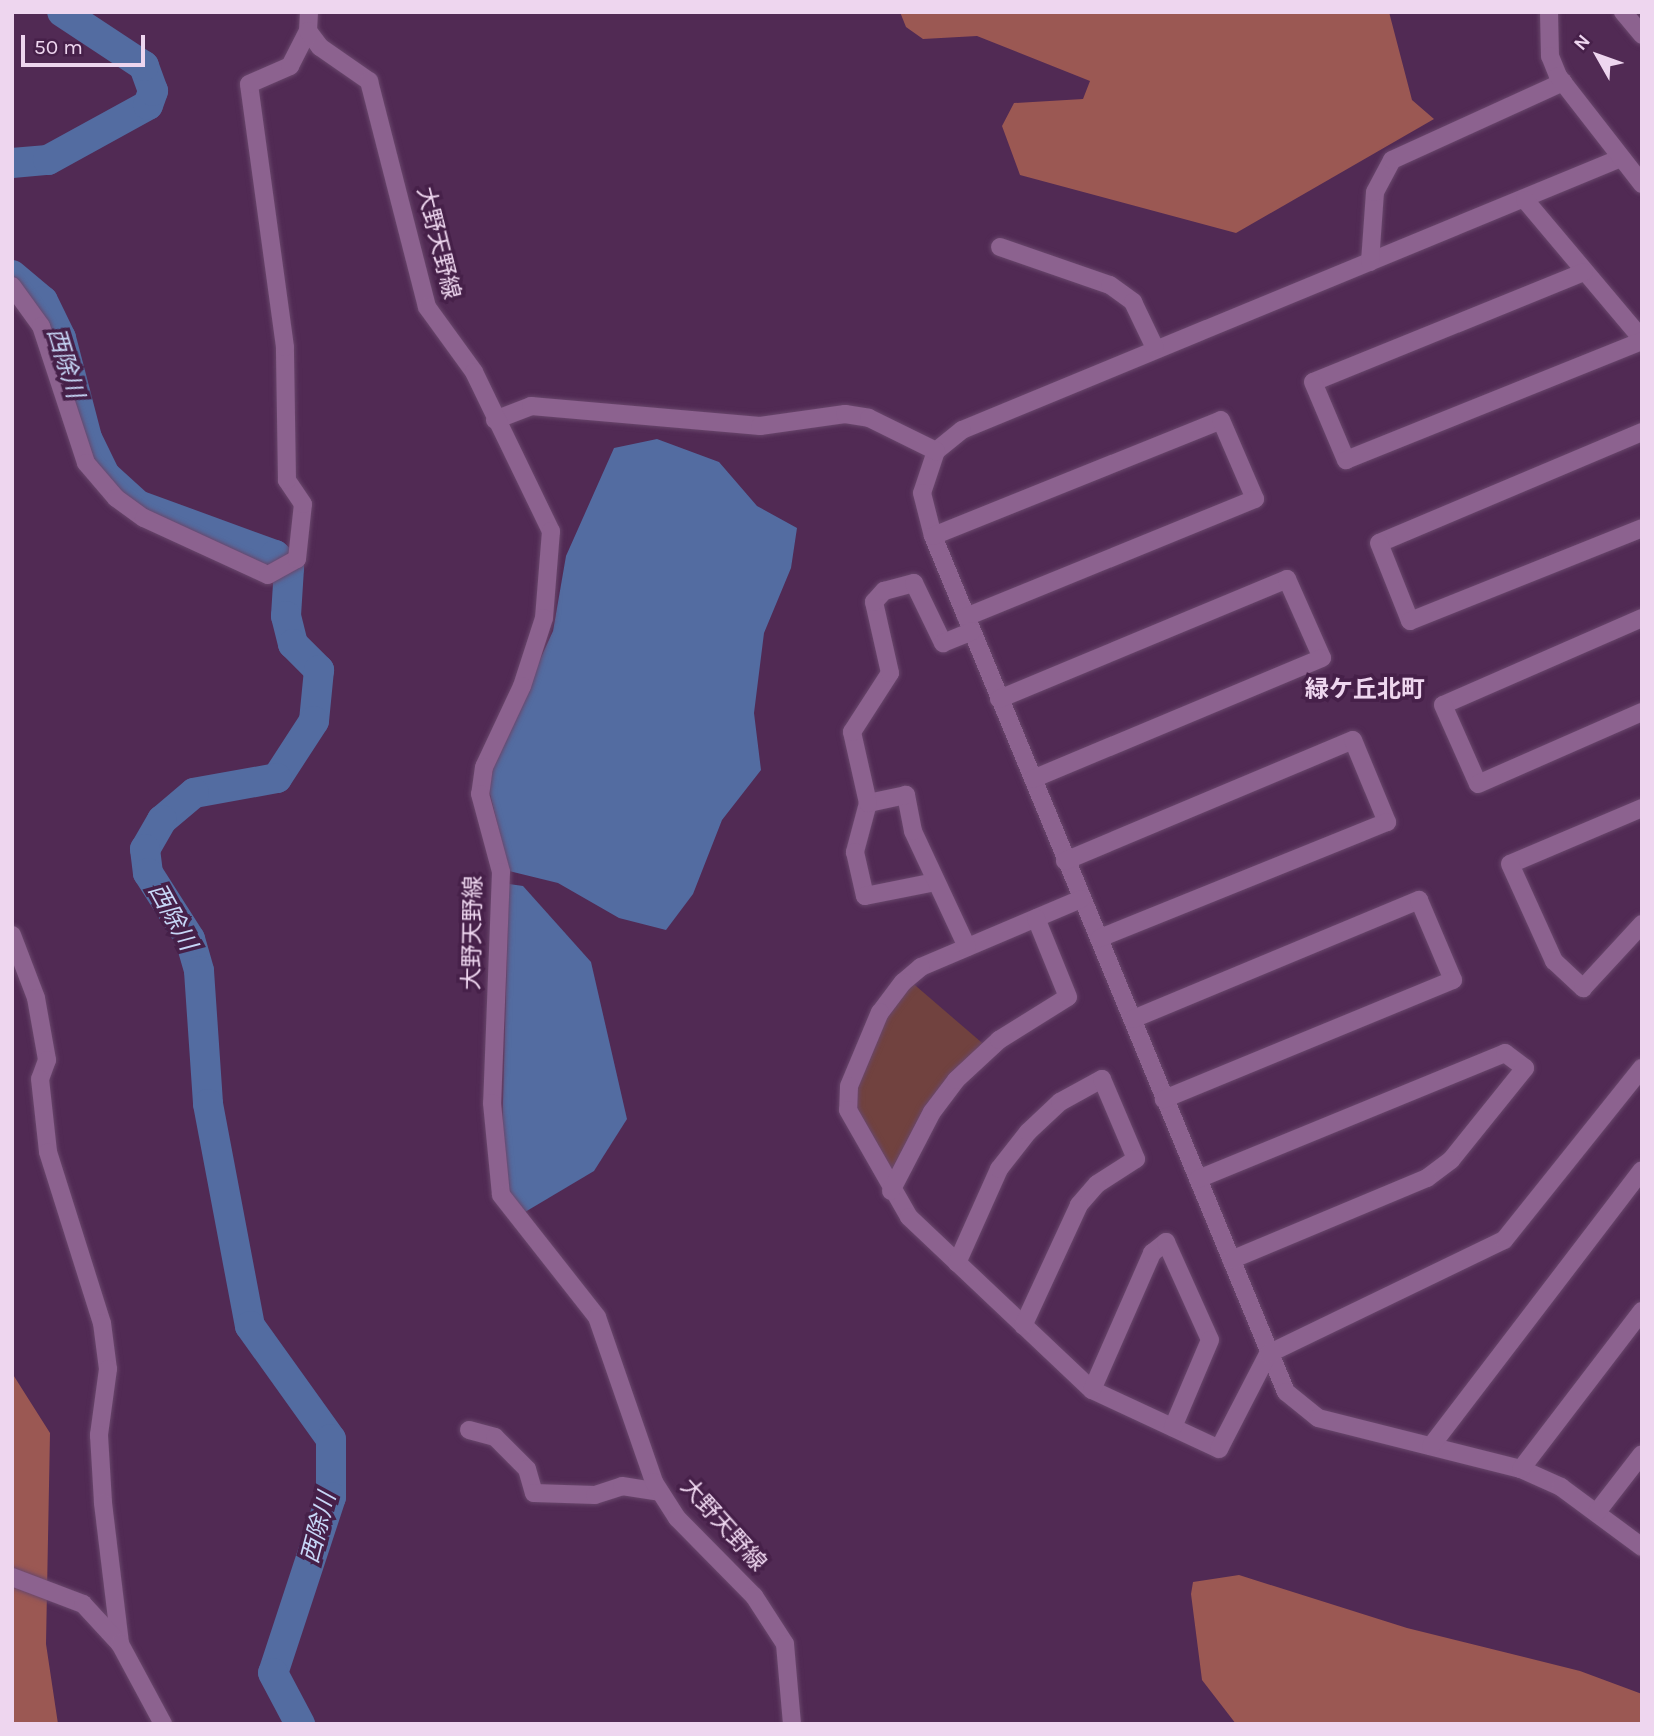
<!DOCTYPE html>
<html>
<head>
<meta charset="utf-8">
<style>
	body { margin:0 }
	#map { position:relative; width:1654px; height:1736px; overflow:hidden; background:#512a54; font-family:Karla,"Noto Sans JP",sans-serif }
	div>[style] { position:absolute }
	.green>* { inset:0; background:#71423f }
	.forest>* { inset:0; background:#9b5853 }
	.water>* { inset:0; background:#536ca1 }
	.river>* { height:30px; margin:-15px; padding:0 15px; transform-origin:15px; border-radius:15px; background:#536ca1 }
	.roads { filter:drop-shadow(0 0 2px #69476c) drop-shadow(0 0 2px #69476c) }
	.street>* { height:18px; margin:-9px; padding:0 9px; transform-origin:9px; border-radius:9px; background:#8c628f }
	.secondary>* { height:18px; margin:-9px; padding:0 9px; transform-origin:9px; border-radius:9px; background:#8c628f }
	span { translate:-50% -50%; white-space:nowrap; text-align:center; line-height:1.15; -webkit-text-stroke:7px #462049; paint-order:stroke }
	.street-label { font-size:23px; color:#eed6ef }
	.water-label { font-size:24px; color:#c7d7f7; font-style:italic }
	.neighbourhood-label { font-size:24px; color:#eed6ef; font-weight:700 }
	.frame { position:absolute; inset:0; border:14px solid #eed6ef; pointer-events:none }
	.north { position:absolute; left:1563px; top:21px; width:70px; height:70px; -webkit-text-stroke:5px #462049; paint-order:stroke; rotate:310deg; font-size:19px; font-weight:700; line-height:28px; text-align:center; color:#eed6ef }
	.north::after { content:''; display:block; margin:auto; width:24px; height:32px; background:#eed6ef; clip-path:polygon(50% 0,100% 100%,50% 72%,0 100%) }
	.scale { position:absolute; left:21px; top:35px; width:124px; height:32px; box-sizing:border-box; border:4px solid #eed6ef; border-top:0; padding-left:9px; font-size:21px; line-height:24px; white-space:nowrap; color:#eed6ef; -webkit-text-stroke:5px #462049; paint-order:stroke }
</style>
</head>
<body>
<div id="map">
	<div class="green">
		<i style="clip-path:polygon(909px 980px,988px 1048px,891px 1185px,851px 1109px,852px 1086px,883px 1012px)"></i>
	</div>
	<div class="forest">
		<i style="clip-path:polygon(900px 12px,1389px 12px,1412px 100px,1434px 119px,1236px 233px,1020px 175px,1002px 126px,1014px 103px,1083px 99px,1090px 81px,977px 36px,923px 39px,906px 27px)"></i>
		<i style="clip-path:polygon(12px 1373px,50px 1433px,46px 1644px,58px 1724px,12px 1724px)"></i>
		<i style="clip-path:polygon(1239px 1575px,1407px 1628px,1580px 1671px,1642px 1694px,1642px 1724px,1236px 1724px,1202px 1680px,1191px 1594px,1193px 1582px)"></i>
	</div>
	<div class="water">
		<i style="clip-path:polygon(657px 439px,719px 462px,757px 506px,797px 528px,791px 568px,764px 633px,754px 713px,761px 770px,722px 820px,693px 894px,666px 930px,619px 918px,558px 883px,509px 871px,489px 790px,495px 758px,553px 631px,566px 556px,614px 448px)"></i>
		<i style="clip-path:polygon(509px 884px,523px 886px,591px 962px,627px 1119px,594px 1171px,520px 1215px,501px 1173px)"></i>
	</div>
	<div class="river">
		<i style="left:12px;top:163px;width:36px;rotate:-5deg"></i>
		<i style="left:48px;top:160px;width:114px;rotate:-28.8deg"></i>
		<i style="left:148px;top:105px;width:15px;rotate:-70deg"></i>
		<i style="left:153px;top:91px;width:27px;rotate:-110deg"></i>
		<i style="left:144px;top:66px;width:98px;rotate:-146.6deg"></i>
		<i style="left:12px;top:275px;width:40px;rotate:40deg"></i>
		<i style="left:43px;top:301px;width:41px;rotate:64.1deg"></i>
		<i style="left:61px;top:338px;width:103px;rotate:75.4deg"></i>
		<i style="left:87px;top:438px;width:41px;rotate:64.1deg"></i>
		<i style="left:105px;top:475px;width:45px;rotate:42.3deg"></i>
		<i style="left:138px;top:505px;width:146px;rotate:20.1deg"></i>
		<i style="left:275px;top:555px;width:19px;rotate:43deg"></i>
		<i style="left:289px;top:568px;width:48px;rotate:93.6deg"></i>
		<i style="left:286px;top:616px;width:29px;rotate:76deg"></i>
		<i style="left:293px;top:644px;width:37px;rotate:45deg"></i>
		<i style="left:319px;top:670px;width:51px;rotate:95.6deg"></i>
		<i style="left:314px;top:721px;width:68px;rotate:123deg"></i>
		<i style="left:277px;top:778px;width:84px;rotate:169.8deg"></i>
		<i style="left:194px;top:793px;width:42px;rotate:139.8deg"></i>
		<i style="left:162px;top:820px;width:34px;rotate:120deg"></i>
		<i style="left:145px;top:849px;width:24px;rotate:83deg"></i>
		<i style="left:148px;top:873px;width:78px;rotate:57.5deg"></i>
		<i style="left:190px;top:939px;width:33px;rotate:74deg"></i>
		<i style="left:199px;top:971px;width:133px;rotate:86.1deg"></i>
		<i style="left:208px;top:1104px;width:226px;rotate:79.3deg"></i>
		<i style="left:250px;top:1326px;width:139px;rotate:54.4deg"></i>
		<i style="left:331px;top:1439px;width:58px;rotate:90deg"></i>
		<i style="left:331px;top:1497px;width:185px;rotate:108.2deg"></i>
		<i style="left:273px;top:1673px;width:58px;rotate:62.1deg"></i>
	</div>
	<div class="roads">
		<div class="street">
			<i style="left:1623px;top:12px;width:30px;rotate:50deg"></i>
			<i style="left:1621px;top:158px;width:713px;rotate:157.57deg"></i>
			<i style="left:962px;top:430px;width:33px;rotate:141deg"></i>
			<i style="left:936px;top:451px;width:44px;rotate:108.4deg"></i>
			<i style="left:922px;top:493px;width:44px;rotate:75.7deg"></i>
			<i style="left:933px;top:536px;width:926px;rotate:67.59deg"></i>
			<i style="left:1286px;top:1392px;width:41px;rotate:39.1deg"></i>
			<i style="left:1318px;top:1418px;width:209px;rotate:14.1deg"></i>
			<i style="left:1521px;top:1469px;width:44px;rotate:24.2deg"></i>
			<i style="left:1561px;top:1487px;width:101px;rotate:36.5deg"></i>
			<i style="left:1525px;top:200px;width:182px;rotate:49.9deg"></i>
			<i style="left:1000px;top:247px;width:116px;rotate:19.1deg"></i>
			<i style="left:1110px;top:285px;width:29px;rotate:36deg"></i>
			<i style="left:1133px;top:302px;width:51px;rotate:64.4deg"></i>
			<i style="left:1370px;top:262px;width:70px;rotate:-85.9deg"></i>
			<i style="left:1375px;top:192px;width:36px;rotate:-62deg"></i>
			<i style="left:1392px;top:160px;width:188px;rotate:-24.5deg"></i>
			<i style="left:1584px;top:272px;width:292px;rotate:157.9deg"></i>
			<i style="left:1313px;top:382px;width:85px;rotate:67.1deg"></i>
			<i style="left:1346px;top:460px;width:319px;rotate:-21.9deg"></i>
			<i style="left:12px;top:286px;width:49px;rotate:54.1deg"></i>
			<i style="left:41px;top:326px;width:144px;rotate:71.8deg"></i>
			<i style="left:86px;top:463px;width:46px;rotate:49.4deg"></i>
			<i style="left:116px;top:498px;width:34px;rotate:36deg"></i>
			<i style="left:144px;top:518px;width:136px;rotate:24.7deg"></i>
			<i style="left:268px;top:575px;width:33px;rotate:-29deg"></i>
			<i style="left:297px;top:559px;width:55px;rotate:-83.8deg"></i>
			<i style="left:303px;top:504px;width:29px;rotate:-124deg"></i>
			<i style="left:287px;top:480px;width:133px;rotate:-90.9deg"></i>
			<i style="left:285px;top:347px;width:265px;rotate:-97.8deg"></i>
			<i style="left:249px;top:84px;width:45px;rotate:-23.7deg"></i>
			<i style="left:290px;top:66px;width:39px;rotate:-63deg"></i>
			<i style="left:495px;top:420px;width:39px;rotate:-21deg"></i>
			<i style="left:531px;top:406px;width:230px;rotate:5deg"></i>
			<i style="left:760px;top:426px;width:86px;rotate:-8deg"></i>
			<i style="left:845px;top:414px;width:24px;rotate:9deg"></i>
			<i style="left:869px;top:418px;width:75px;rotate:26.2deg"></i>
			<i style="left:1642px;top:432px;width:285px;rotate:157.1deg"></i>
			<i style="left:1379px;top:543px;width:84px;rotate:68.3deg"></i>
			<i style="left:1410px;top:621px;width:250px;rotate:-21.8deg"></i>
			<i style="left:933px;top:536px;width:310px;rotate:-21.9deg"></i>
			<i style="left:1221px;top:420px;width:86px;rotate:66.7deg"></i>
			<i style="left:1255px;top:499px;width:312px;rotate:157.8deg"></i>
			<i style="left:1642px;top:618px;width:217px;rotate:156.4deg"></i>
			<i style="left:1443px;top:705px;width:86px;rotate:66.1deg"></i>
			<i style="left:1478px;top:784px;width:179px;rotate:-23.7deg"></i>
			<i style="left:999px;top:699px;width:312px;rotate:-22.6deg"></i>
			<i style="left:1287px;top:579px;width:86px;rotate:66.1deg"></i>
			<i style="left:1322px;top:658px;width:313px;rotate:157.3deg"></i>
			<i style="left:868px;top:803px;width:51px;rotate:104.9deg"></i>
			<i style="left:855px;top:852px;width:45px;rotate:77.2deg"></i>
			<i style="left:865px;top:896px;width:71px;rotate:-11.3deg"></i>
			<i style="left:1642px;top:808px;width:143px;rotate:157deg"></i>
			<i style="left:1510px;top:864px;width:107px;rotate:65.6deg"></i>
			<i style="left:1554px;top:961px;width:40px;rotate:43deg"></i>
			<i style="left:1583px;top:988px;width:87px;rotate:-47.3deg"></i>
			<i style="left:1065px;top:861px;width:312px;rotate:-22.8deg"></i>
			<i style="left:1353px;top:740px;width:89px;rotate:67.5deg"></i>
			<i style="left:1387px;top:822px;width:310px;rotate:158deg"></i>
			<i style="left:1081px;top:899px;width:174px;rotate:157deg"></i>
			<i style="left:921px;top:967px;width:23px;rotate:140deg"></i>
			<i style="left:903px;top:982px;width:38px;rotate:127deg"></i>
			<i style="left:880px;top:1012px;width:80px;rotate:112.7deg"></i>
			<i style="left:849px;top:1086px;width:24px;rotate:92deg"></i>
			<i style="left:848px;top:1110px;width:123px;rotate:60.3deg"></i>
			<i style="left:909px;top:1217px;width:252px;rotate:43.4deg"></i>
			<i style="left:1092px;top:1390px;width:140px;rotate:24.9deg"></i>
			<i style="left:12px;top:935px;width:67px;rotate:69.1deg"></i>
			<i style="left:36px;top:998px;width:63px;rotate:79.9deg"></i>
			<i style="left:47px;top:1060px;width:20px;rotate:110deg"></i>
			<i style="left:40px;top:1079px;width:73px;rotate:83.7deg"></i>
			<i style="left:48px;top:1152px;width:179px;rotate:72.5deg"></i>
			<i style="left:102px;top:1323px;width:46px;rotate:82.6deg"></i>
			<i style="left:108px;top:1369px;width:67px;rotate:97.8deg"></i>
			<i style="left:99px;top:1435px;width:68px;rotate:86.6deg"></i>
			<i style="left:103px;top:1503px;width:142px;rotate:83.1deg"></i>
			<i style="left:967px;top:947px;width:128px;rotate:-115deg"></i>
			<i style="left:913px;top:831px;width:37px;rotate:-101deg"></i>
			<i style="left:906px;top:795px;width:39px;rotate:168deg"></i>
			<i style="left:868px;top:803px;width:73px;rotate:-102.7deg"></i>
			<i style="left:852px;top:732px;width:70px;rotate:-57.2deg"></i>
			<i style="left:890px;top:673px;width:73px;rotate:-102.7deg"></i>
			<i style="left:874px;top:602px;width:15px;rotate:-48deg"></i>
			<i style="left:884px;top:591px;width:31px;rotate:-15deg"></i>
			<i style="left:914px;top:583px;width:67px;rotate:64.2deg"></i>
			<i style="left:943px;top:643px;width:31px;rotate:-22deg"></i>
			<i style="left:1133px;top:1019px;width:310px;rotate:-22.6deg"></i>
			<i style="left:1419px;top:900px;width:87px;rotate:67deg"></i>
			<i style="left:1453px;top:980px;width:313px;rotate:157.6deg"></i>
			<i style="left:1198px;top:1179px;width:332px;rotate:-22.3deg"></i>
			<i style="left:1505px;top:1053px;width:25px;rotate:37deg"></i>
			<i style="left:1525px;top:1068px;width:118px;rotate:128.8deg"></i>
			<i style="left:1451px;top:1160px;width:30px;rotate:143deg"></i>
			<i style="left:1427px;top:1178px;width:212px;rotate:157.3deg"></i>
			<i style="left:891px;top:1191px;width:89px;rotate:-62.6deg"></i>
			<i style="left:932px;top:1112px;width:40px;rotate:-53deg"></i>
			<i style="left:956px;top:1080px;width:59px;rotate:-42.9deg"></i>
			<i style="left:999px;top:1040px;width:81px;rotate:-31.9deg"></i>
			<i style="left:1068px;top:997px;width:85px;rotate:-112.1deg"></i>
			<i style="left:957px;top:1263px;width:103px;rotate:-65.9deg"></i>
			<i style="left:999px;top:1169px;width:47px;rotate:-51.9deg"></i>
			<i style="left:1028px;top:1132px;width:44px;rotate:-43.2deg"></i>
			<i style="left:1060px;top:1102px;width:48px;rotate:-28.7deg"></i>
			<i style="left:1102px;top:1079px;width:87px;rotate:67deg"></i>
			<i style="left:1136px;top:1159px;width:46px;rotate:147.3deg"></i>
			<i style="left:1097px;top:1184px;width:28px;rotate:131deg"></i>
			<i style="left:1079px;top:1205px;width:133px;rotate:114.8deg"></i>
			<i style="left:1092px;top:1390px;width:150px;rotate:-66.3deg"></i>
			<i style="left:1152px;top:1253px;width:18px;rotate:-38deg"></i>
			<i style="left:1166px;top:1242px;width:107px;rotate:65.8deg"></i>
			<i style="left:1210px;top:1340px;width:95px;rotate:113deg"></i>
			<i style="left:469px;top:1430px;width:27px;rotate:15deg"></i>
			<i style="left:495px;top:1437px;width:45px;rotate:45deg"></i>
			<i style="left:527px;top:1469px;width:25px;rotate:74deg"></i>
			<i style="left:534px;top:1493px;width:61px;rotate:1.9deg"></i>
			<i style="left:595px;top:1495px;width:28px;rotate:-18deg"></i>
			<i style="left:622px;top:1486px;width:38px;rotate:9deg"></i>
			<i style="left:1431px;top:1446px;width:347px;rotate:-52.6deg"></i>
			<i style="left:1521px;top:1469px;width:199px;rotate:-52.6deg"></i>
			<i style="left:1597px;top:1512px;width:73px;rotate:-52.2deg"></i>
			<i style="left:12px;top:1577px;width:76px;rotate:20.8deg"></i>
			<i style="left:83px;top:1604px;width:54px;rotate:47.2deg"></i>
			<i style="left:120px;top:1644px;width:91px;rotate:61.7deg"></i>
		</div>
		<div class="secondary">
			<i style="left:309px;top:12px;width:19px;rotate:93deg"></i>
			<i style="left:308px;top:31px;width:20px;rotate:53deg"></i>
			<i style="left:320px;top:47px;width:60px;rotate:34.8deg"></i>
			<i style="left:369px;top:81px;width:233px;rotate:75.6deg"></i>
			<i style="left:427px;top:307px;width:80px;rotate:54.1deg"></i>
			<i style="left:474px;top:372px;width:177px;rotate:64.2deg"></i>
			<i style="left:551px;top:531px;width:87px;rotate:94.6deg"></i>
			<i style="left:544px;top:618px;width:71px;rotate:107.9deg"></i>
			<i style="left:522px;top:686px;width:89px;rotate:115.1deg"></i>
			<i style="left:484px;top:767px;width:27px;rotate:98deg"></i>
			<i style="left:480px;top:794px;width:81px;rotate:74.9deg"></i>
			<i style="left:501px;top:872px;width:231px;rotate:92.2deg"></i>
			<i style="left:492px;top:1103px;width:92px;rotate:84.4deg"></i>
			<i style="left:501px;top:1195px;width:155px;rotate:51.8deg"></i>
			<i style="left:597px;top:1317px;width:175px;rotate:70.9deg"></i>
			<i style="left:654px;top:1482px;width:43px;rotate:57.4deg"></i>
			<i style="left:677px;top:1518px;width:110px;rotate:45.4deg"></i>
			<i style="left:754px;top:1596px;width:57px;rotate:57.1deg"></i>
			<i style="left:785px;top:1644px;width:80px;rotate:85deg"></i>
			<i style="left:1549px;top:12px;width:44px;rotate:88.7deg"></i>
			<i style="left:1550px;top:56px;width:22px;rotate:68deg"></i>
			<i style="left:1558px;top:76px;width:137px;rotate:52.1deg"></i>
			<i style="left:1219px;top:1449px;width:107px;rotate:-62.7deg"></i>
			<i style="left:1268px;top:1354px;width:262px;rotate:-25.8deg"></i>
			<i style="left:1504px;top:1240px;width:221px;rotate:-51.3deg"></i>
		</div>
	</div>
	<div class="street-label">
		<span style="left:438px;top:243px;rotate:76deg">大野天野線</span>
		<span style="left:473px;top:933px;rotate:-89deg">大野天野線</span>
		<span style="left:723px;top:1525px;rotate:48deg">大野天野線</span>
	</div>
	<div class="water-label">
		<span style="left:65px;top:363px;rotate:73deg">西除川</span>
		<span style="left:172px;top:917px;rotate:61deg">西除川</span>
		<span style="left:319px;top:1528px;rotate:-75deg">西除川</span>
	</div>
	<div class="neighbourhood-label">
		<span style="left:1365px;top:690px">緑ケ丘北町</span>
	</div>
	<div class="frame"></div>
	<div class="north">N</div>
	<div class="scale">50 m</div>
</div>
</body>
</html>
